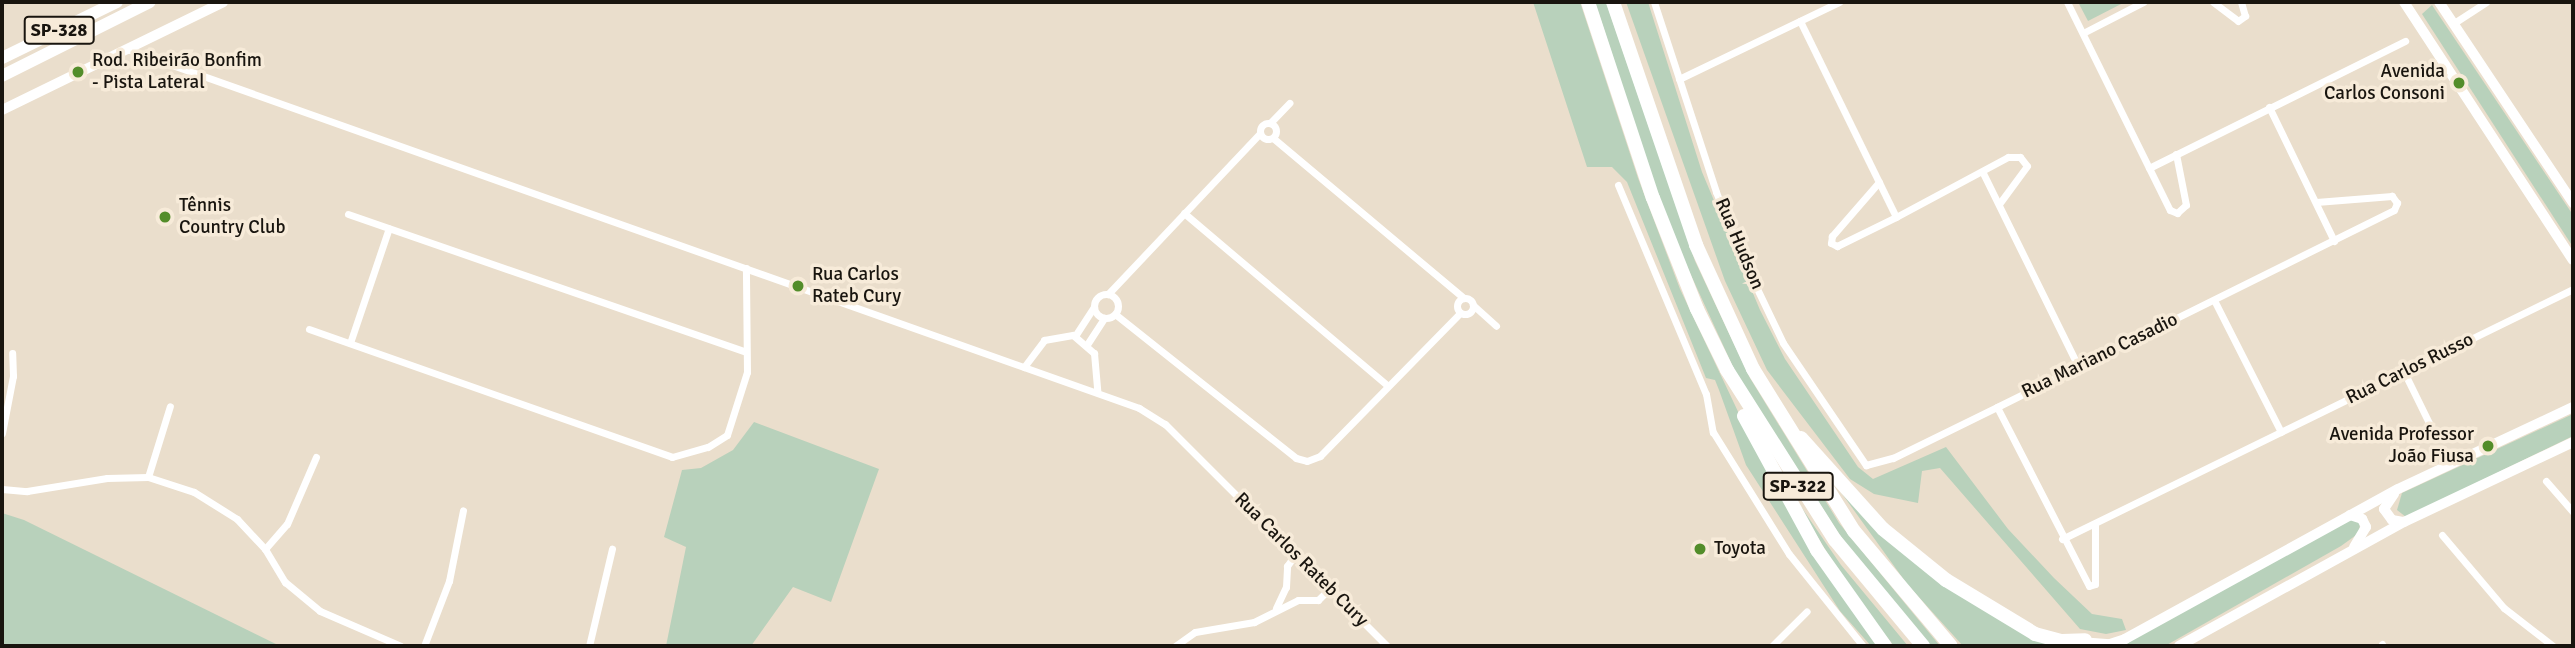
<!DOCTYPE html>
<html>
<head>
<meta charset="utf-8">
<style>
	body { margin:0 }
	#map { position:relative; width:2575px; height:648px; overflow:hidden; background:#eadecc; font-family:Signika,sans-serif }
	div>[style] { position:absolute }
	.green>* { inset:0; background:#b8d1bb }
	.minor>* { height:7px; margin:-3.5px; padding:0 3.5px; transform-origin:3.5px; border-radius:3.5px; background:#fff }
	.minor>.ring { margin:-3.5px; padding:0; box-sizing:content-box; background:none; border:7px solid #fff; border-radius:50% }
	.secondary>* { height:10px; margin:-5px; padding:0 5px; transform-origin:5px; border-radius:5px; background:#fff }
	.trunk>* { height:12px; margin:-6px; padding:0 6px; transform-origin:6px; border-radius:6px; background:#fff }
	.motorway>* { height:14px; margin:-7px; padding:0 7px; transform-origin:7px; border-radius:7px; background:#fff }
	.dots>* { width:19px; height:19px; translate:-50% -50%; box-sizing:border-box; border:4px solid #f7ebd9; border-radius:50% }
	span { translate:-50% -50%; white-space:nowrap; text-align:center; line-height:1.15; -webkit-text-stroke:7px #f7ebd9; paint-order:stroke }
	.shield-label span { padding:2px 5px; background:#f7ebd9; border:2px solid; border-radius:5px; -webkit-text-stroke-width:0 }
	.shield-label { font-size:18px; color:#19150f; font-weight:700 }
	.poi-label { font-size:19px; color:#19150f }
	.left { translate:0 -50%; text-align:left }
	.right { translate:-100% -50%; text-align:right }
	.street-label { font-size:19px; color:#19150f }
	.frame { position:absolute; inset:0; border:4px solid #19150f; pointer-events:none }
</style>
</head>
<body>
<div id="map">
	<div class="green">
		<i style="clip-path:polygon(1533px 2px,1580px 2px,1638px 178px,1680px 289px,1751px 439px,1879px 646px,1871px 646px,1840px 611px,1746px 465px,1719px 390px,1715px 380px,1706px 378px,1627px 182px,1612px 167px,1587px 167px)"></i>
		<i style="clip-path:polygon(1595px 2px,1606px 2px,1695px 261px,1750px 378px,1839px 523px,1940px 646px,1928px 646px,1858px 563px,1739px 380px,1668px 225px)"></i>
		<i style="clip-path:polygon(1626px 2px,1648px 2px,1702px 172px,1760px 310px,1785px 359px,1858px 467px,1873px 479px,1946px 447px,2008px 529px,2054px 578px,2092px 614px,2122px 619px,2126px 630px,2106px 634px,2080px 629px,1940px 468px,1922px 471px,1918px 503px,1874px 494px,1850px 479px,1767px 370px,1725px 281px)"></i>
		<i style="clip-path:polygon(2078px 2px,2125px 2px,2088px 21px)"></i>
		<i style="clip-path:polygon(2432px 5px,2573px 215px,2573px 247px,2422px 14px)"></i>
		<i style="clip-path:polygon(2573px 414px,2573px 436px,2406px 517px,2397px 510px,2402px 493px)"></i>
		<i style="clip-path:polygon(754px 422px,879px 469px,831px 602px,793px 587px,751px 646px,666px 646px,686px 547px,664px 537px,682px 470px,701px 468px,733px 450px)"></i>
		<i style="clip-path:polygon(1782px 479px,1841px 565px,1908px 646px,1894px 646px,1852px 593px)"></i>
		<i style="clip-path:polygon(1835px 484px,1872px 524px,2060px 646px,1963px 646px,1907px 584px)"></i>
		<i style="clip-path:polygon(2px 513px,24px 520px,280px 646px,2px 646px)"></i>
		<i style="clip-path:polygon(2351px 519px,2360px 523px,2359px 533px,2341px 546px,2165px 646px,2123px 645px)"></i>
	</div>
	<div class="minor">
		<i style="left:1654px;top:2px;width:200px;rotate:71.9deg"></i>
		<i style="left:1716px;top:192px;width:89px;rotate:67.5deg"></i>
		<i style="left:1750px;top:274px;width:76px;rotate:64.4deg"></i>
		<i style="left:1783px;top:343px;width:148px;rotate:55.8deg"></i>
		<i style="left:1866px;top:465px;width:28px;rotate:-15deg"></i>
		<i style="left:1893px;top:458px;width:116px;rotate:-26.1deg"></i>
		<i style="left:1997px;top:407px;width:443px;rotate:-26.4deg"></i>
		<i style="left:2394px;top:210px;width:8px;rotate:-67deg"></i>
		<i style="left:2397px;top:203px;width:9px;rotate:-126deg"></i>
		<i style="left:2392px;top:196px;width:76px;rotate:175.5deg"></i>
		<i style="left:2067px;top:2px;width:232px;rotate:63.7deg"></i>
		<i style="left:2170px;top:210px;width:8px;rotate:23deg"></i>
		<i style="left:2177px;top:213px;width:12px;rotate:-42deg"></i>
		<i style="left:2186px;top:205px;width:52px;rotate:-101.1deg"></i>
		<i style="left:2213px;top:2px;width:31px;rotate:37deg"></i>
		<i style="left:2238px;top:21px;width:9px;rotate:-36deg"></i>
		<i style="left:2245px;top:16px;width:15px;rotate:-106deg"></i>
		<i style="left:1800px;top:21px;width:218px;rotate:63.9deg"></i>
		<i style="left:2454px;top:23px;width:38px;rotate:-33deg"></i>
		<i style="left:2083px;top:33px;width:68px;rotate:-27.3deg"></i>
		<i style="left:127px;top:49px;width:1074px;rotate:19.53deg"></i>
		<i style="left:1139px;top:408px;width:31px;rotate:32deg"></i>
		<i style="left:1165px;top:424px;width:314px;rotate:45deg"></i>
		<i style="left:1679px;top:79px;width:178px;rotate:-25.7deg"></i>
		<i style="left:2269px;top:107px;width:149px;rotate:64.1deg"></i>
		<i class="ring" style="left:1260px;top:123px;width:9px;height:9px"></i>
		<i style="left:1270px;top:123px;width:28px;rotate:-46deg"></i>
		<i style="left:1273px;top:138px;width:249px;rotate:40deg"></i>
		<i style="left:2149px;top:168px;width:286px;rotate:-26.4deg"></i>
		<i style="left:1983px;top:173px;width:215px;rotate:63.8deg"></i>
		<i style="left:1879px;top:182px;width:72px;rotate:131deg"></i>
		<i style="left:1832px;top:236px;width:7px;rotate:98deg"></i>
		<i style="left:1831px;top:243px;width:7px;rotate:27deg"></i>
		<i style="left:1837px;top:246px;width:66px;rotate:-26.2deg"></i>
		<i style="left:1896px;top:217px;width:127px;rotate:-28.2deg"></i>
		<i style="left:2008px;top:157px;width:12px"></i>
		<i style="left:2020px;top:157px;width:11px;rotate:52deg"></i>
		<i style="left:2027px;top:166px;width:47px;rotate:126.4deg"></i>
		<i style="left:1618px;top:185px;width:227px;rotate:67.2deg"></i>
		<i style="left:1706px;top:394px;width:39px;rotate:80deg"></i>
		<i style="left:1713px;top:432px;width:144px;rotate:58.1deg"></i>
		<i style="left:1789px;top:554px;width:118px;rotate:51.2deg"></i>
		<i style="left:1184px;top:213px;width:267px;rotate:40.3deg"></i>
		<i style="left:348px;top:214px;width:419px;rotate:19.1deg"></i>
		<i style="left:1108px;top:294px;width:221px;rotate:-46.6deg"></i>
		<i class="ring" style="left:1094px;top:294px;width:17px;height:17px"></i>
		<i class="ring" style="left:1457px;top:298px;width:9px;height:9px"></i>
		<i style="left:2214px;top:300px;width:148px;rotate:63.1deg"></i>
		<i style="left:1473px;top:305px;width:31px;rotate:42deg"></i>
		<i style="left:1115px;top:314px;width:231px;rotate:38.5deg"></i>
		<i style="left:1296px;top:458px;width:11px;rotate:15deg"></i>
		<i style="left:1307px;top:461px;width:14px;rotate:-21deg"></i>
		<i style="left:1320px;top:456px;width:200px;rotate:-45.6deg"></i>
		<i style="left:309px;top:329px;width:385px;rotate:19.4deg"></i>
		<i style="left:672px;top:457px;width:37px;rotate:-16deg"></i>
		<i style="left:708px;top:447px;width:22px;rotate:-32deg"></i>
		<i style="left:727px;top:435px;width:66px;rotate:-72.4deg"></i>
		<i style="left:747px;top:372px;width:104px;rotate:-90.6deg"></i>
		<i style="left:1075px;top:336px;width:35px;rotate:-57deg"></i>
		<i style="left:350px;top:343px;width:121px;rotate:-71.3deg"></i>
		<i style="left:1088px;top:343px;width:30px;rotate:-57deg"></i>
		<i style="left:1024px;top:367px;width:34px;rotate:-53deg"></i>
		<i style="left:1044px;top:340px;width:29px;rotate:-10deg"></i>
		<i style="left:1073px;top:335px;width:28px;rotate:41deg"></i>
		<i style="left:1094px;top:353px;width:38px;rotate:85deg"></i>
		<i style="left:2404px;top:372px;width:64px;rotate:63.8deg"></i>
		<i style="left:1997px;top:407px;width:201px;rotate:62.8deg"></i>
		<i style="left:2089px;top:586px;width:6px;rotate:-18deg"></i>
		<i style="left:2095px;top:584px;width:60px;rotate:-90deg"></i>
		<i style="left:2px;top:433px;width:58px;rotate:-79.1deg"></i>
		<i style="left:13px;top:376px;width:23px;rotate:-92deg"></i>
		<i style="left:148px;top:477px;width:74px;rotate:-72.8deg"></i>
		<i style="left:2546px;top:481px;width:41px;rotate:48.9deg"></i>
		<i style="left:2px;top:489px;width:25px;rotate:5deg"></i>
		<i style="left:27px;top:491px;width:81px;rotate:-9.2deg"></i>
		<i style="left:107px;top:478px;width:41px;rotate:-1.4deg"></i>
		<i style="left:148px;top:477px;width:48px;rotate:18.1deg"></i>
		<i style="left:194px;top:492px;width:51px;rotate:32.1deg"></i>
		<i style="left:237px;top:519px;width:41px;rotate:47deg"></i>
		<i style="left:265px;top:549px;width:39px;rotate:59deg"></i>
		<i style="left:285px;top:582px;width:45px;rotate:39.6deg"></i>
		<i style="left:320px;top:611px;width:88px;rotate:23.4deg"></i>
		<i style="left:2442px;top:535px;width:96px;rotate:49.7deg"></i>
		<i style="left:2504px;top:608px;width:62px;rotate:37.8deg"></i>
		<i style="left:2062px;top:539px;width:569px;rotate:-26.07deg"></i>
		<i style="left:265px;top:549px;width:33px;rotate:-49deg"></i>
		<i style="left:287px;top:524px;width:73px;rotate:-66.6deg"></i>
		<i style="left:1276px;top:608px;width:23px;rotate:-65deg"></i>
		<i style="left:1286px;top:587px;width:21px;rotate:-87deg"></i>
		<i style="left:1287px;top:566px;width:14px;rotate:-54deg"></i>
		<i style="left:2382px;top:644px;width:2px;rotate:63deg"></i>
		<i style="left:424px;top:646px;width:70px;rotate:-69deg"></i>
		<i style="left:449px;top:581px;width:72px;rotate:-78.8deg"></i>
		<i style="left:589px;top:646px;width:100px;rotate:-76.7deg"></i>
		<i style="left:1175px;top:646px;width:24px;rotate:-35deg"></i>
		<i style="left:1195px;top:632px;width:60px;rotate:-9.6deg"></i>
		<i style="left:1254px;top:622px;width:49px;rotate:-26.6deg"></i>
		<i style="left:1298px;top:600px;width:20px"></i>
		<i style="left:1318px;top:600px;width:16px;rotate:-45deg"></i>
		<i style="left:1772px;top:646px;width:49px;rotate:-45deg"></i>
	</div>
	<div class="secondary">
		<i style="left:2404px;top:2px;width:308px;rotate:56.8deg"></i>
		<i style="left:2439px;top:2px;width:242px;rotate:56.3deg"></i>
		<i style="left:2px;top:110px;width:246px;rotate:-26deg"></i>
		<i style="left:2394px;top:494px;width:18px;rotate:124deg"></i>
		<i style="left:2384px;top:509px;width:14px;rotate:54deg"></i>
		<i style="left:2392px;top:520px;width:11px;rotate:10deg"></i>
		<i style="left:2350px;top:515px;width:13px;rotate:18deg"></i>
		<i style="left:2362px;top:519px;width:9px;rotate:63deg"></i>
		<i style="left:2366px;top:527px;width:23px;rotate:121deg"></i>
		<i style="left:2079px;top:642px;width:31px;rotate:4deg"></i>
		<i style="left:2110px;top:644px;width:16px;rotate:-18deg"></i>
		<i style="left:2125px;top:639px;width:311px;rotate:-28.8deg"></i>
		<i style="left:2398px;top:489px;width:193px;rotate:-25.1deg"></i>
		<i style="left:2179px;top:646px;width:257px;rotate:-28.9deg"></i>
		<i style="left:2404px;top:522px;width:187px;rotate:-25.3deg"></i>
	</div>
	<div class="trunk">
		<i style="left:2px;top:58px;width:128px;rotate:-26deg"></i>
		<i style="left:2px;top:76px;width:165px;rotate:-26.6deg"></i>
	</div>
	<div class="motorway">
		<i style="left:1588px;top:2px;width:206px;rotate:71.7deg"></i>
		<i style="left:1653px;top:198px;width:119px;rotate:68.4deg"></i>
		<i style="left:1697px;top:309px;width:68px;rotate:63.8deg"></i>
		<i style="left:1727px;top:370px;width:201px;rotate:57.6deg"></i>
		<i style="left:1835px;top:540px;width:138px;rotate:50.3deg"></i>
		<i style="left:1613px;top:2px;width:257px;rotate:71.1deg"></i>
		<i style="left:1696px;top:245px;width:136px;rotate:65.3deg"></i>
		<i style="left:1753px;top:369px;width:191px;rotate:58.1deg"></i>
		<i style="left:1854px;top:531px;width:150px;rotate:49.9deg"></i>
		<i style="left:1744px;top:416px;width:153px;rotate:61.4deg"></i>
		<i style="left:1817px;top:550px;width:118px;rotate:54.7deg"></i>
		<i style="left:1801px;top:438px;width:122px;rotate:48deg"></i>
		<i style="left:1883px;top:529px;width:81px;rotate:39deg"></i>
		<i style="left:1946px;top:580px;width:104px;rotate:31.2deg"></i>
		<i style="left:2035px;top:634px;width:28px;rotate:15deg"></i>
		<i style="left:2062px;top:641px;width:23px;rotate:-2deg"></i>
	</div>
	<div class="dots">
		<i style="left:78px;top:72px;background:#538d2a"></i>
		<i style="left:2459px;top:83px;background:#538d2a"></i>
		<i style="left:165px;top:217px;background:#538d2a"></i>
		<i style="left:798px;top:286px;background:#538d2a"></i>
		<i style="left:2488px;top:446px;background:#538d2a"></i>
		<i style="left:1700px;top:549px;background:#538d2a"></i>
	</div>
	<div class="shield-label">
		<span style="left:59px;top:30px">SP-328</span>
		<span style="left:1798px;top:486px">SP-322</span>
	</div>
	<div class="poi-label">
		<span class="left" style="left:92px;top:72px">Rod. Ribeirão Bonfim<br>- Pista Lateral</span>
		<span class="right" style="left:2445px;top:83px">Avenida<br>Carlos Consoni</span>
		<span class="left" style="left:179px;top:217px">Tênnis<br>Country Club</span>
		<span class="left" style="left:812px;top:286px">Rua Carlos<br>Rateb Cury</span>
		<span class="right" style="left:2474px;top:446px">Avenida Professor<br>João Fiusa</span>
		<span class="left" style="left:1714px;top:549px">Toyota</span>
	</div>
	<div class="street-label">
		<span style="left:1739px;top:244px;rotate:67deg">Rua Hudson</span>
		<span style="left:2100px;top:356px;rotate:-26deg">Rua Mariano Casadio</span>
		<span style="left:2410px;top:369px;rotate:-26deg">Rua Carlos Russo</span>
		<span style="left:1301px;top:560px;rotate:45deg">Rua Carlos Rateb Cury</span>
	</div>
	<div class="frame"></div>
</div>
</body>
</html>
